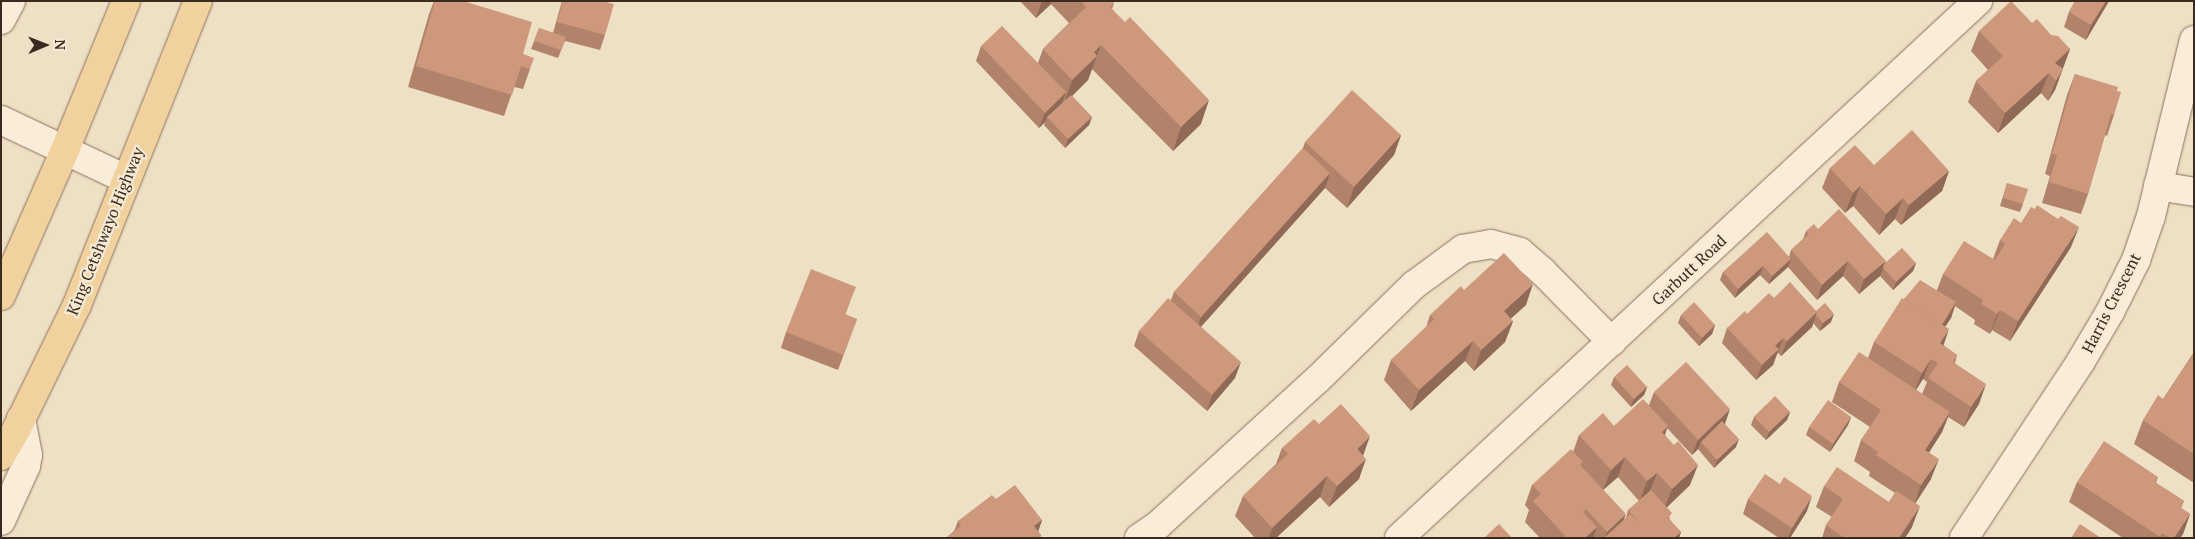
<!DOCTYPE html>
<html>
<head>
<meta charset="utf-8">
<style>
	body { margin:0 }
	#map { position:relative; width:2195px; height:539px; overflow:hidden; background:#eee0c5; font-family:"PT Serif",serif }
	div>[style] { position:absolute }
	.roads { filter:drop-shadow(0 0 1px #8a715b) drop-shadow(0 0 1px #8a715b) }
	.minor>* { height:28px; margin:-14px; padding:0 14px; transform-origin:14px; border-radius:14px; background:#f9edd9 }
	.major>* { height:28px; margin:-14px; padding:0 14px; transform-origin:14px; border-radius:14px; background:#f1d29e }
	.wall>* { inset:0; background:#b0836a }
	.shaded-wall>* { inset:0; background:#906a56 }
	.building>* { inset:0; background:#cd987b }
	span { translate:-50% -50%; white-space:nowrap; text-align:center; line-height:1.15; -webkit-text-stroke:4.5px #f6ead5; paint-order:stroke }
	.street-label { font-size:16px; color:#3a2a1f }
	.frame { position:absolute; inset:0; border:2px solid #3a2a1f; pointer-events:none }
	.north { position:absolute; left:20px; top:20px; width:50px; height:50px; -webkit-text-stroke:4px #f6ead5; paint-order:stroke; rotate:89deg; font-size:14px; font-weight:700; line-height:20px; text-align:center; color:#3a2a1f }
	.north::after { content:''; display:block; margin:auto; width:18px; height:22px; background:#3a2a1f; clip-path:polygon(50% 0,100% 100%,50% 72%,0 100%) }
</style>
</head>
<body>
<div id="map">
	<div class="roads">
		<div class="minor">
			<i style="left:1px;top:20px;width:21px;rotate:-62deg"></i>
			<i style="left:1px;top:120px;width:138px;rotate:25.3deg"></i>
			<i style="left:2158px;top:186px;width:36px;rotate:9deg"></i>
			<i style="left:1px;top:521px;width:60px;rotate:-65.6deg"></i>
			<i style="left:26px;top:466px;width:11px;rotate:-80deg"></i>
			<i style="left:28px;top:455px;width:37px;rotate:-101deg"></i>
			<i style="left:1139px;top:538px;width:23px;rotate:-34deg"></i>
			<i style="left:1158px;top:525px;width:215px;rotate:-42.4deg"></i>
			<i style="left:1317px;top:380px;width:136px;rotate:-44.4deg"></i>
			<i style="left:1414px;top:285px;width:61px;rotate:-36.3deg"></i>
			<i style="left:1463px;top:249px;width:28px;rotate:-10deg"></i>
			<i style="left:1491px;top:244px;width:30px;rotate:15deg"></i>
			<i style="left:1520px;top:252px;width:30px;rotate:41deg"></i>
			<i style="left:1543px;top:272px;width:98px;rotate:45.4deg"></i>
			<i style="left:1399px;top:538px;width:790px;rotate:-42.84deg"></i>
			<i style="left:1964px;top:538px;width:212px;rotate:-56.5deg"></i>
			<i style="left:2081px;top:361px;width:57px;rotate:-59.4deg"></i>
			<i style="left:2110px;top:312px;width:58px;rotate:-63.4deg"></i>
			<i style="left:2136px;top:260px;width:46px;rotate:-71.2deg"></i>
			<i style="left:2151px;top:216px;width:181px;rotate:-76.3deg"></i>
		</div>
		<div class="major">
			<i style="left:1px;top:296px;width:159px;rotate:-66.3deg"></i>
			<i style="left:65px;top:150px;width:161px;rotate:-67.7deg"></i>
			<i style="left:1px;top:456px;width:32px;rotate:-60deg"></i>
			<i style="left:17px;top:428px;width:137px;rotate:-64deg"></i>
			<i style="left:77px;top:305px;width:327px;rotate:-68.3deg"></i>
		</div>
	</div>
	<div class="wall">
		<i style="clip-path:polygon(434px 1px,463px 1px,523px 54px,530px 69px,523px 89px,514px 87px,504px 116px,408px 87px,429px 14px)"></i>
		<i style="clip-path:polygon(562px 1px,602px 1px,605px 35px,600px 50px,565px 41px,558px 58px,531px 49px,539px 28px,553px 33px)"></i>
		<i style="clip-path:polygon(1020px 1px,1112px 1px,1114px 3px,1112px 9px,1201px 124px,1173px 151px,1092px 69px,1088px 80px,1072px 96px,1092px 117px,1089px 125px,1065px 148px,1044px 125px,1045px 122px,1039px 128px,976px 61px,981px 46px,1038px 63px,1043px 49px,1069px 23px,1051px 4px,1036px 18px)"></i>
		<i style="clip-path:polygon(2075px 1px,2109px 1px,2086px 40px,2064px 27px,2069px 12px)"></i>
		<i style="clip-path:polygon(2032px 23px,2070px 49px,2055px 90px,2048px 101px,2041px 93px,1998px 133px,1968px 102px,1976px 81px,1988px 70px,1971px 51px,1979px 31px)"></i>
		<i style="clip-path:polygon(2075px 74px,2117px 91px,2114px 115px,2107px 136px,2105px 135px,2088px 194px,2081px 214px,2042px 203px,2050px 176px,2045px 174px,2067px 95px)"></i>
		<i style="clip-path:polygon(1401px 135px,1394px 155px,1347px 208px,1325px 188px,1201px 327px,1235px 378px,1207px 411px,1134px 346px,1139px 331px,1171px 300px,1174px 292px,1303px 148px,1305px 142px)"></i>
		<i style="clip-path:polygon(1874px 165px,1949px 171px,1942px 191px,1901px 225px,1895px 219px,1879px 235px,1853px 206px,1845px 213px,1822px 188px,1830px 168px)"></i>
		<i style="clip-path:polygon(2007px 183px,2023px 204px,2020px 212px,2000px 206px)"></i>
		<i style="clip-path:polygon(evenodd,2021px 223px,2071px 247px,2010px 341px,1992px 330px,1990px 334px,1974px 324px,1975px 320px,1955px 306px,1951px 318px,1945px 326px,1943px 345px,1957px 355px,1955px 363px,1979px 404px,1964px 427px,1948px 417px,1942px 432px,1929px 452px,1931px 479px,1915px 504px,1912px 527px,1905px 538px,1822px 538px,1826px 525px,1832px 517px,1816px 507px,1824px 486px,1889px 502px,1895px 493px,1869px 476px,1870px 472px,1854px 461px,1861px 440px,1870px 427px,1832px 402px,1839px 382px,1868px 358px,1874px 342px,1904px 299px,1937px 290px,1943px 274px,1993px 259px,2000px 240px,2021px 223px,1923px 379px,1927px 382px,1922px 394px,1916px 390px,1923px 379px)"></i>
		<i style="clip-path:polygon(1818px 229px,1886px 261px,1884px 264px,1916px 263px,1913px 271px,1893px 290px,1880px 276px,1859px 294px,1843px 276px,1817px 300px,1788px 267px,1769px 284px,1760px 275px,1735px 298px,1720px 280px,1723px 272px,1789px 257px,1791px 250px,1803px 239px,1806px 231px)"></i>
		<i style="clip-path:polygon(1464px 290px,1526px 305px,1510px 319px,1513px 321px,1505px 342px,1474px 371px,1465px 361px,1411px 411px,1384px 380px,1391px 360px,1426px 328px,1430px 315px)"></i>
		<i style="clip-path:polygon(1774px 298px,1816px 311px,1831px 322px,1820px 331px,1813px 323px,1812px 327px,1781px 356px,1778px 353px,1777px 354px,1773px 365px,1756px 380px,1722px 343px,1727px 328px,1747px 314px)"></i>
		<i style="clip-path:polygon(850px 302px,845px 315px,857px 319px,838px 370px,781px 348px,786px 332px)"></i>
		<i style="clip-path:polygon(1681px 315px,1715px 325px,1712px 334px,1699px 346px,1678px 323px)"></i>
		<i style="clip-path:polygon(2194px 352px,2194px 483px,2134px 444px,2143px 420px,2163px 399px)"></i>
		<i style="clip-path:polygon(1614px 377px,1647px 387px,1644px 395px,1631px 407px,1611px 385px)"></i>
		<i style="clip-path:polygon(evenodd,1654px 392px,1725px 424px,1736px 447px,1714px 468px,1698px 449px,1692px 455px,1667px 428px,1665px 435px,1690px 485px,1667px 507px,1670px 520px,1681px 532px,1679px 538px,1540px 538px,1525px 522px,1529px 510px,1525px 505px,1532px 485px,1573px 452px,1579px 435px,1614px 426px,1649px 405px,1654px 392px,1618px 477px,1639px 501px,1628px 510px,1626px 518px,1624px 520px,1603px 490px,1618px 477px)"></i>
		<i style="clip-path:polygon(1765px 406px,1790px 412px,1787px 420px,1766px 440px,1751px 425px,1754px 417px)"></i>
		<i style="clip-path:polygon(1851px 417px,1848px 425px,1830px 452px,1806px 435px,1809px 427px)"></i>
		<i style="clip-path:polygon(1319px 424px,1363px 456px,1359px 479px,1329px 507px,1320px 497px,1276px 538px,1255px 538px,1235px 516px,1243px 496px,1276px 464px,1282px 448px)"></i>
		<i style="clip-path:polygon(2158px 477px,2156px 483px,2184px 501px,2181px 508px,2190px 514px,2183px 534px,2180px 538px,2123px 538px,2069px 502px,2077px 482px)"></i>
		<i style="clip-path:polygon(1780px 484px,1807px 511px,1790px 538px,1779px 538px,1743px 514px,1748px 499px)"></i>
		<i style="clip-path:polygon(996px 499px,1042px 520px,1038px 531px,1041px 535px,1040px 538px,946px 538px,954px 531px,958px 521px)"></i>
	</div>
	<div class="shaded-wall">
		<i style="clip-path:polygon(1042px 1px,1052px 1px,1051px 4px,1036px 18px)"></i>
		<i style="clip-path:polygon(2106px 1px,2109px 1px,2086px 40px,2091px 25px)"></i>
		<i style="clip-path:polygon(1101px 45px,1088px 80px,1064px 104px,1072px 80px,1094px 52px)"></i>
		<i style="clip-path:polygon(2070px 49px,2055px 90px,2048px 101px,2056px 81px,2055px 63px)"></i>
		<i style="clip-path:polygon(2049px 73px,2041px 93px,1998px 133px,2005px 113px)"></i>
		<i style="clip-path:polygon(1066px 92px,1061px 107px,1047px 117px,1045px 122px,1039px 128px,1045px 113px)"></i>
		<i style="clip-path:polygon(1209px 100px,1201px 124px,1173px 151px,1181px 127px)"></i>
		<i style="clip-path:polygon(1092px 117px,1089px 125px,1065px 148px,1068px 139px)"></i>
		<i style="clip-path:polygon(1401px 135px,1394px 155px,1347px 208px,1354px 187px)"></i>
		<i style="clip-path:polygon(1949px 171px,1942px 191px,1901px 225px,1909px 205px)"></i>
		<i style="clip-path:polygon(1330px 173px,1325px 188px,1196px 332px,1201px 317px)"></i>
		<i style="clip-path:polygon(1860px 186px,1853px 206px,1845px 213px,1853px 193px)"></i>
		<i style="clip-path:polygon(1903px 198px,1895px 219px,1879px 235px,1886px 214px)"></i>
		<i style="clip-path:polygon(2079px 227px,2071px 247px,2010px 341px,2018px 321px)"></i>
		<i style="clip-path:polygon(1791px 259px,1788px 267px,1769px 284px,1772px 276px)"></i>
		<i style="clip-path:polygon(1848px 261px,1843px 276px,1817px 300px,1822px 285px)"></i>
		<i style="clip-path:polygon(1886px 261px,1880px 276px,1859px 294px,1864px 279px)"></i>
		<i style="clip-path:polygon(1916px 263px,1913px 271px,1893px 290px,1896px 282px)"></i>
		<i style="clip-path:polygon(1763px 266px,1760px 275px,1735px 298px,1738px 289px)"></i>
		<i style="clip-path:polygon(1533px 284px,1526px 305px,1496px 332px,1504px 311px)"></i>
		<i style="clip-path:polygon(1956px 302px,1951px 318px,1934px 344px,1939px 329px)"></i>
		<i style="clip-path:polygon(2000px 310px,1992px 330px,1990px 334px,1997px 314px)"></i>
		<i style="clip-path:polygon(1817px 312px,1812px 327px,1781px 356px,1787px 341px)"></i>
		<i style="clip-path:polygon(1834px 314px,1831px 322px,1820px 331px,1823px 323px)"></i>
		<i style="clip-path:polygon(1513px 321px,1505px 342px,1474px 371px,1481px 350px)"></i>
		<i style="clip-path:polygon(1715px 325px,1712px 334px,1699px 346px,1702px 338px)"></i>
		<i style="clip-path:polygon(1949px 329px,1942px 350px,1940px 343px)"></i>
		<i style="clip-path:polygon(1783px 338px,1773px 365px,1756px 380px,1762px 365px,1775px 346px)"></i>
		<i style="clip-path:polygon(1473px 341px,1465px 361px,1411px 411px,1419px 390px)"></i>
		<i style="clip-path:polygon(1931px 359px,1923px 379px,1914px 393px,1922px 373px)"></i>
		<i style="clip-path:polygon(1241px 362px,1235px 378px,1207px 411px,1212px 395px)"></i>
		<i style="clip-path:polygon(1986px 384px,1979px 404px,1964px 427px,1971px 407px)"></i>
		<i style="clip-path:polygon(1647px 387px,1644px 395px,1631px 407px,1634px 399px)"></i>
		<i style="clip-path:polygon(1730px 409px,1725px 424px,1701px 442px,1698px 449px,1692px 455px,1698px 440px)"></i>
		<i style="clip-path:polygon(1790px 412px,1787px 420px,1766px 440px,1769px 432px)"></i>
		<i style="clip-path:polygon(1950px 412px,1942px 432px,1918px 470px,1925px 450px)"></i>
		<i style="clip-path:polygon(1851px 417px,1848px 425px,1830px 452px,1833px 444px)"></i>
		<i style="clip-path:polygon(1668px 426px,1660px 447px,1662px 432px)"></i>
		<i style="clip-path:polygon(1370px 436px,1363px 456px,1357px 449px)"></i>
		<i style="clip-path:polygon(1739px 439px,1736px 447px,1714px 468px,1717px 460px)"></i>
		<i style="clip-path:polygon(1625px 457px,1618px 477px,1603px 490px,1611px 470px)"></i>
		<i style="clip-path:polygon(1366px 459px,1359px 479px,1329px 507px,1337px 486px)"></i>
		<i style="clip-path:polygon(1939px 459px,1931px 479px,1914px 505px,1921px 485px)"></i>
		<i style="clip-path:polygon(1698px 465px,1690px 485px,1664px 510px,1672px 489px)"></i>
		<i style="clip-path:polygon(1657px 473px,1649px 493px,1640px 501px,1647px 481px)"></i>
		<i style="clip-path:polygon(1327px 476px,1320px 497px,1276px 538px,1269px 538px,1272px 528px)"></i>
		<i style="clip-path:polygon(1812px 496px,1807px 511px,1790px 538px,1788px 538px,1792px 528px)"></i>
		<i style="clip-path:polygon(1920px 506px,1912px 527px,1905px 538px,1899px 538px)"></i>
		<i style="clip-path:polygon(1626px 514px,1618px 535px,1605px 538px,1607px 532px)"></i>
		<i style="clip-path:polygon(2190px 514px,2183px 534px,2180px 538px,2174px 538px)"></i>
		<i style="clip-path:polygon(1042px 520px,1036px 538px,1034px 526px)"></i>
		<i style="clip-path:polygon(1597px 527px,1593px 538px,1585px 538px)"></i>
		<i style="clip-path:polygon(1681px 532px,1679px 538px,1674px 538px)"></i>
	</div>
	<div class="building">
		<i style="clip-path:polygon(435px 1px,463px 1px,532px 22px,523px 54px,534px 58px,530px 69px,521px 66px,512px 95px,416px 66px)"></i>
		<i style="clip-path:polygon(563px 1px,602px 1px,614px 4px,605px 35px,557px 22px)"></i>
		<i style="clip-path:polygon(1081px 1px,1112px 1px,1114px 3px,1110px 7px,1125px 22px,1130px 17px,1209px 100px,1181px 127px,1101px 45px,1094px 52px,1097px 56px,1072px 80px,1043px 49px,1086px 7px)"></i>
		<i style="clip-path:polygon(2011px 1px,2032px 23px,2037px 19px,2051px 35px,2058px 36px,2070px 49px,2055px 63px,2063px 69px,2056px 81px,2049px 73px,2005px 113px,1976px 81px,2003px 56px,1979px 31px)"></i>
		<i style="clip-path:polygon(2075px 1px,2106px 1px,2091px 25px,2069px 12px)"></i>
		<i style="clip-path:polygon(1002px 26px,1066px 92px,1045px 113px,981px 46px)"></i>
		<i style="clip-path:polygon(539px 28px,566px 37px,561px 50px,534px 41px)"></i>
		<i style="clip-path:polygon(2075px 74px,2118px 87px,2117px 91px,2121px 92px,2114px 115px,2111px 114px,2088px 194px,2049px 182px,2057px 155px,2052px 154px)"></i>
		<i style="clip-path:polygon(1352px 90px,1401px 135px,1354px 187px,1305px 142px)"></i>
		<i style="clip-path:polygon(1071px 95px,1092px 117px,1068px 139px,1047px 117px)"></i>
		<i style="clip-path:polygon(1912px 130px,1949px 171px,1909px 205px,1903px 198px,1886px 214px,1860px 186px,1853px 193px,1830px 168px,1855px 145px,1874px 165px)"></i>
		<i style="clip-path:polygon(1303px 148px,1330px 173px,1201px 317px,1174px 292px)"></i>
		<i style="clip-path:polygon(2007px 183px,2028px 189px,2023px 204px,2003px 198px)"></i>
		<i style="clip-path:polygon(2037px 205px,2058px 219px,2061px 216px,2079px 227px,2018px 321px,2000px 310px,1997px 314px,1981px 304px,1983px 300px,1943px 274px,1964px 241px,1995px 260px,2005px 244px,2000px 240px,2014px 218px,2021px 223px,2031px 207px,2035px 209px)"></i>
		<i style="clip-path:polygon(1839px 209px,1886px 261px,1864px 279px,1848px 261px,1822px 285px,1791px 250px,1809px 234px,1806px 231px,1814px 224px,1818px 229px)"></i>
		<i style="clip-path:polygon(1767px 232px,1791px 259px,1772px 276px,1763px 266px,1738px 289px,1723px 272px)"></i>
		<i style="clip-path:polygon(1902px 248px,1916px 263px,1896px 282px,1883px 268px,1884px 264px)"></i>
		<i style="clip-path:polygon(1504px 253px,1533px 284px,1504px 311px,1513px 321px,1481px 350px,1473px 341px,1419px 390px,1391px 360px,1434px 319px,1430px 315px,1461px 286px,1464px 290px)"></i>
		<i style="clip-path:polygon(811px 269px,856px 287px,845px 314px,857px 319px,843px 355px,786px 332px)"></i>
		<i style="clip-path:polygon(1920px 280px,1956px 302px,1942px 325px,1904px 299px)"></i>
		<i style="clip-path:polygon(1790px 282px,1817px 312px,1787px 341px,1783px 338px,1775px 346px,1779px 349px,1762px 365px,1727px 328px,1745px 311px,1747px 314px,1769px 293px,1774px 298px)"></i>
		<i style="clip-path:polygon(1168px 298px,1241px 362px,1212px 395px,1139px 331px)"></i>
		<i style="clip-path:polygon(1902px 298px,1949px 329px,1940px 343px,1957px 355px,1953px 362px,1986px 384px,1971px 407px,1928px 378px,1938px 363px,1931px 359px,1922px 373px,1874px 342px)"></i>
		<i style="clip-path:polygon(1694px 302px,1715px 325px,1702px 338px,1681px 315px)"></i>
		<i style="clip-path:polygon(1825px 303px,1834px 314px,1823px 323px,1816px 315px,1817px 312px,1816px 311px)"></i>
		<i style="clip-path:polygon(1859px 352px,1950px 412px,1925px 450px,1939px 459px,1921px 485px,1876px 455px,1878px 452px,1861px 440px,1881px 410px,1839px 382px)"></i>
		<i style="clip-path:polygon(2194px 352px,2194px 454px,2143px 420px,2158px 395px,2163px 399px)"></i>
		<i style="clip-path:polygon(1686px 362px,1730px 409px,1698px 440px,1654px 392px)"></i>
		<i style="clip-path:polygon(1627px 365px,1647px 387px,1634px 399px,1614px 377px)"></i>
		<i style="clip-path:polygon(1775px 396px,1790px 412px,1769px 432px,1754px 417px,1765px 407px,1767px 408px,1765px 406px)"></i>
		<i style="clip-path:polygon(1643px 399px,1668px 426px,1662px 432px,1674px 445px,1678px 441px,1698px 465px,1672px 489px,1657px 473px,1647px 481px,1625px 457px,1611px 470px,1579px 435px,1603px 413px,1614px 426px)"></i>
		<i style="clip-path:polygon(1828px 400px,1851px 417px,1833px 444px,1809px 427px)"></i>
		<i style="clip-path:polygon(1341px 404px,1370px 436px,1357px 449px,1366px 459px,1337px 486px,1327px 476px,1272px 528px,1243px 496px,1288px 454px,1282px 448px,1314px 419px,1319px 424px)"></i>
		<i style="clip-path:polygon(1722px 421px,1739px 439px,1717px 460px,1701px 442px)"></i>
		<i style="clip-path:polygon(2104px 441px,2158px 477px,2155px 482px,2184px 501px,2180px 507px,2190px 514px,2174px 538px,2169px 538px,2162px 533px,2160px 537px,2077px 482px)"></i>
		<i style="clip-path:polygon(1571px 449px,1583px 462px,1580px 465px,1626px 514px,1607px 532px,1586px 509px,1583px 512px,1597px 527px,1585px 538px,1567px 538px,1533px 501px,1541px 494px,1532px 485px)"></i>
		<i style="clip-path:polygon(1837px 467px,1889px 502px,1896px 491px,1920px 506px,1899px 538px,1844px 538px,1826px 525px,1843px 499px,1824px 486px)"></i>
		<i style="clip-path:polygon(1765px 474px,1780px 484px,1784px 477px,1812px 496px,1792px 528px,1748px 499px)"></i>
		<i style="clip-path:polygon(1015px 485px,1042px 520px,1034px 526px,1041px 535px,1037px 538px,946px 538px,961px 526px,958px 521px,992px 495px,996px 499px)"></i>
		<i style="clip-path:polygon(1651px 490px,1672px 513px,1668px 518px,1681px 532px,1674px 538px,1604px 538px,1630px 514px,1640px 523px,1628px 510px)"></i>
		<i style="clip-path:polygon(1499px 524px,1512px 538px,1484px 538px)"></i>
		<i style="clip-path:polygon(2080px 524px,2101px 538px,2071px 538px)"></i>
	</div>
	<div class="street-label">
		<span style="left:105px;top:231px;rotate:-68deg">King Cetshwayo Highway</span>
		<span style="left:1689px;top:270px;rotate:-43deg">Garbutt Road</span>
		<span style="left:2111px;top:303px;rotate:-63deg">Harris Crescent</span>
	</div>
	<div class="frame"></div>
	<div class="north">N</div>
</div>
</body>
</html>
